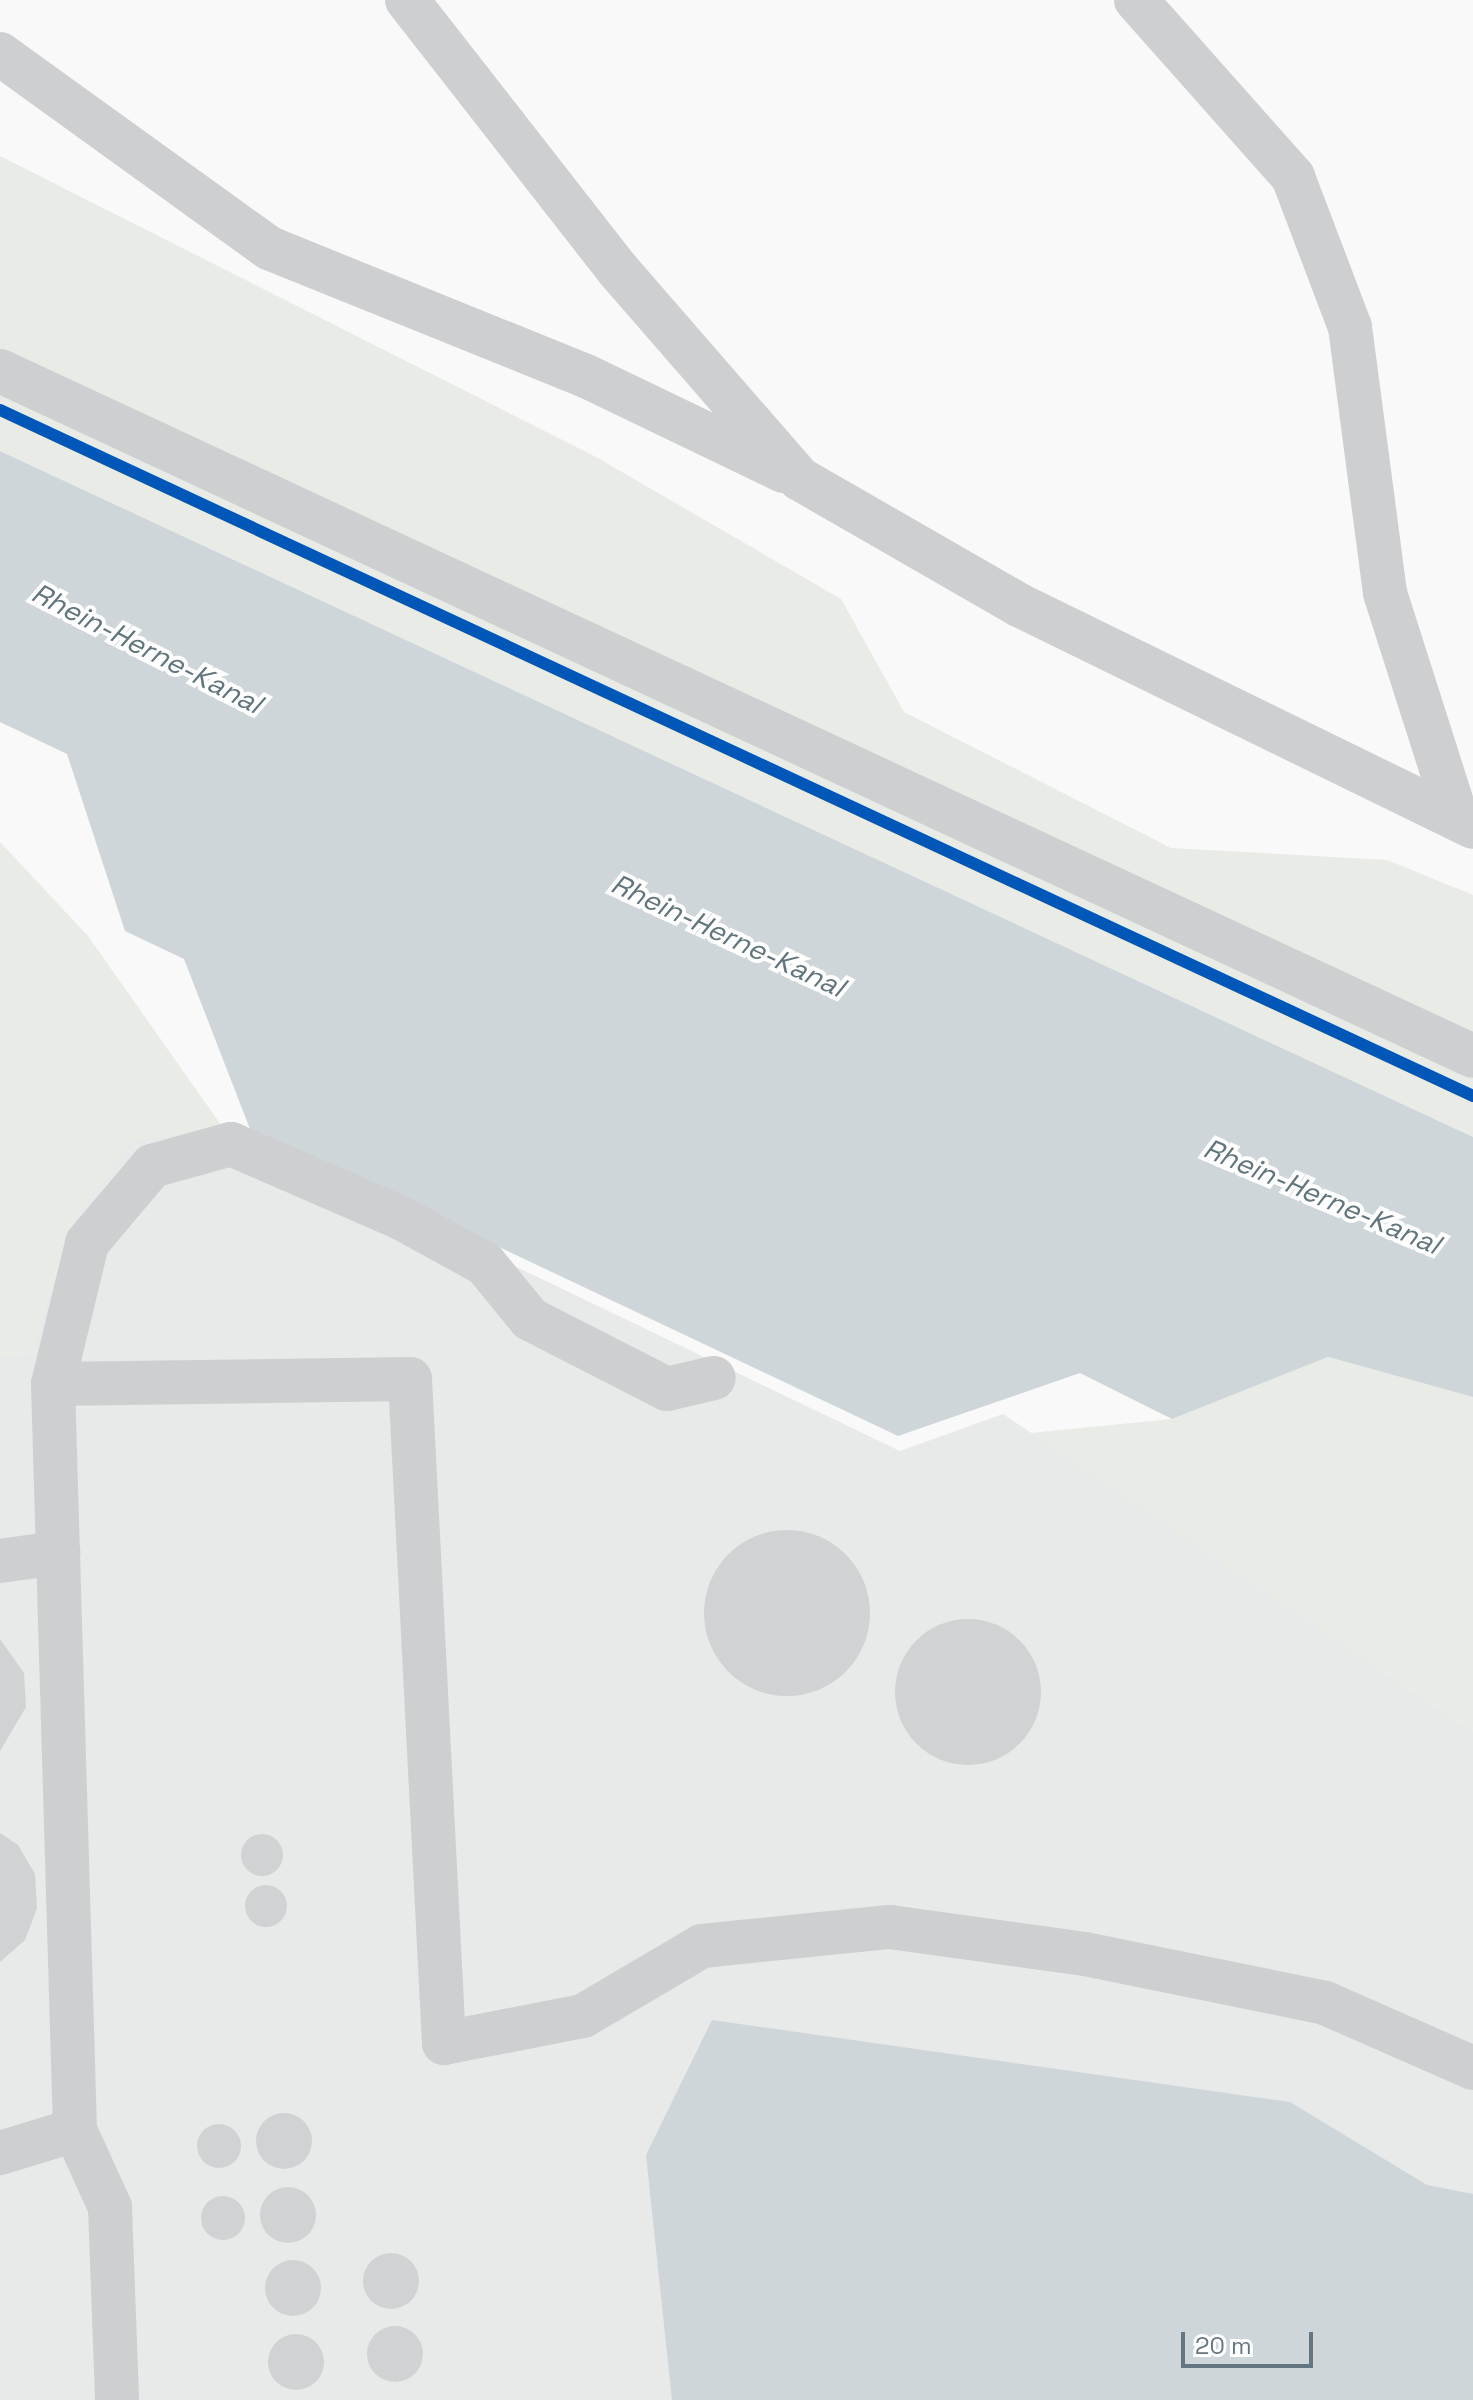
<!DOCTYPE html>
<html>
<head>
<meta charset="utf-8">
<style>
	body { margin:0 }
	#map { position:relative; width:1473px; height:2400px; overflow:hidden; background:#f9f9f9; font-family:"Space Grotesk",sans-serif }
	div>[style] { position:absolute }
	.built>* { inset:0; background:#e8e9e9 }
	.green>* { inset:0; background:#e8ebe6 }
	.water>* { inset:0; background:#ced6d9 }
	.building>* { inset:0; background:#d0d2d3 }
	.round { border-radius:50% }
	.minor>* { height:44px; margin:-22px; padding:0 22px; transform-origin:22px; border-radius:22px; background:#cecfd0 }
	.cycleway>* { height:12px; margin:-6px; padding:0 6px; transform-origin:6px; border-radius:6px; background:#0057b8 }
	span { translate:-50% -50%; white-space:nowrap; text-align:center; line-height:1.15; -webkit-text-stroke:8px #fff; paint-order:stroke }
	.water-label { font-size:28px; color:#60757c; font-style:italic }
	.scale { position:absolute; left:1181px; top:2332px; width:132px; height:36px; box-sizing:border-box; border:4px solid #657683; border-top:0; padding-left:10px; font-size:24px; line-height:28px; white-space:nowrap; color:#657683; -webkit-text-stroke:6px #fff; paint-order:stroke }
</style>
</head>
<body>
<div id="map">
	<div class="built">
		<i style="clip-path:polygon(221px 1125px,900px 1451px,1003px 1414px,1473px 1732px,1473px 2400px,0 2400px,0 1356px,29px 1354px,74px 1217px,131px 1141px)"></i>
	</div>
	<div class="green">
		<i style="clip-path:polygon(0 156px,596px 457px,841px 599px,904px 712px,1171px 848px,1387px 860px,1473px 895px,1473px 1137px,0 451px)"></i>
		<i style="clip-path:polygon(0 842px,88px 936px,221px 1125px,131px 1142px,74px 1217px,29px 1354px,0 1356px)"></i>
		<i style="clip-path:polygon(1328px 1357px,1473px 1397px,1473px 1732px,1030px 1433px,1172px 1419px)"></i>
	</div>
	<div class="water">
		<i style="clip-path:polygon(0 451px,1473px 1137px,1473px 1397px,1328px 1357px,1172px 1419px,1080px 1373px,898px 1436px,250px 1129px,184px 959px,125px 931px,67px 754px,0 722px)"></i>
		<i style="clip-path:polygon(712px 2020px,1290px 2102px,1427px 2185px,1473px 2194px,1473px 2400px,672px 2400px,646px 2155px)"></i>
	</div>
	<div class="building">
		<i class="round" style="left:704px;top:1530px;width:166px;height:166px"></i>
		<i class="round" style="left:895px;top:1619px;width:146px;height:146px"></i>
		<i style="clip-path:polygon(0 1639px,24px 1673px,26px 1707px,0 1751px)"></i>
		<i style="clip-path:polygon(0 1833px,18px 1845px,35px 1874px,37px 1908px,25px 1940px,0 1962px)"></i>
		<i class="round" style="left:241px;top:1834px;width:42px;height:42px"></i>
		<i class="round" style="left:245px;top:1885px;width:42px;height:42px"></i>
		<i class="round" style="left:256px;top:2113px;width:56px;height:56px"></i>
		<i class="round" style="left:197px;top:2124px;width:44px;height:44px"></i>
		<i class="round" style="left:260px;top:2187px;width:56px;height:56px"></i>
		<i class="round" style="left:201px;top:2196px;width:44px;height:44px"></i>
		<i class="round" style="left:363px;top:2253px;width:56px;height:56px"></i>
		<i class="round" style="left:265px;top:2260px;width:56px;height:56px"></i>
		<i class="round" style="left:367px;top:2326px;width:56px;height:56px"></i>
		<i class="round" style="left:268px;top:2334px;width:56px;height:56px"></i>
	</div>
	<div class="minor">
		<i style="left:407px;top:0;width:343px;rotate:52deg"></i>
		<i style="left:618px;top:270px;width:277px;rotate:49deg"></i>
		<i style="left:800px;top:479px;width:253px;rotate:29.9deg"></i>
		<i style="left:1019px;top:605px;width:505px;rotate:26.06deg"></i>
		<i style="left:1136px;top:0;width:237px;rotate:48.4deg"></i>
		<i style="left:1293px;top:177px;width:160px;rotate:69.2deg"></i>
		<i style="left:1350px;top:327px;width:268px;rotate:82.5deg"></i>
		<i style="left:1385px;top:593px;width:237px;rotate:72.3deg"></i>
		<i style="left:0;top:54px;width:332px;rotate:35.8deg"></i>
		<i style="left:269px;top:248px;width:342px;rotate:22deg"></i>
		<i style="left:586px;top:376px;width:219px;rotate:25.7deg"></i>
		<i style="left:0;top:371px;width:1624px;rotate:24.94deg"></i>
		<i style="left:53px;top:1384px;width:357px;rotate:-0.8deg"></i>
		<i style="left:410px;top:1379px;width:665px;rotate:87.07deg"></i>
		<i style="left:444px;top:2043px;width:142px;rotate:-11deg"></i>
		<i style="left:583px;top:2016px;width:138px;rotate:-30.5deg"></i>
		<i style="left:702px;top:1946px;width:189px;rotate:-5.8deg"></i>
		<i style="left:890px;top:1927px;width:197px;rotate:7.9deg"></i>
		<i style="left:1085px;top:1954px;width:245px;rotate:11.5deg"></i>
		<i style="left:1325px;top:2003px;width:162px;rotate:23.7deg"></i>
		<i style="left:0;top:1561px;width:59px;rotate:-7.9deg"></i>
		<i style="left:75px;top:2130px;width:85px;rotate:65.6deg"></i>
		<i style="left:110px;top:2207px;width:193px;rotate:87.9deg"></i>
		<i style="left:0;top:2153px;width:78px;rotate:-17deg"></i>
		<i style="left:75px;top:2130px;width:746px;rotate:-91.69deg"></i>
		<i style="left:53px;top:1384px;width:145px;rotate:-76.4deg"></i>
		<i style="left:87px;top:1243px;width:101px;rotate:-49.8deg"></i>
		<i style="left:152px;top:1166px;width:82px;rotate:-15.6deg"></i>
		<i style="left:231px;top:1144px;width:185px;rotate:23.5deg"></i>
		<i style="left:401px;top:1218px;width:96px;rotate:28.7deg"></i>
		<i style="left:485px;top:1264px;width:71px;rotate:50.7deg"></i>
		<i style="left:530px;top:1319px;width:154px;rotate:27.1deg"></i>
		<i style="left:667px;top:1389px;width:48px;rotate:-13.2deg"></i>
	</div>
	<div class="cycleway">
		<i style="left:0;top:410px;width:1625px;rotate:24.97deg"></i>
	</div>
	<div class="water-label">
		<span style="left:147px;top:648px;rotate:27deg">Rhein-Herne-Kanal</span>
		<span style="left:728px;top:935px;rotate:25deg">Rhein-Herne-Kanal</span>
		<span style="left:1322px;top:1196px;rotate:23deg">Rhein-Herne-Kanal</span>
	</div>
	<div class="scale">20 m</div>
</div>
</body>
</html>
